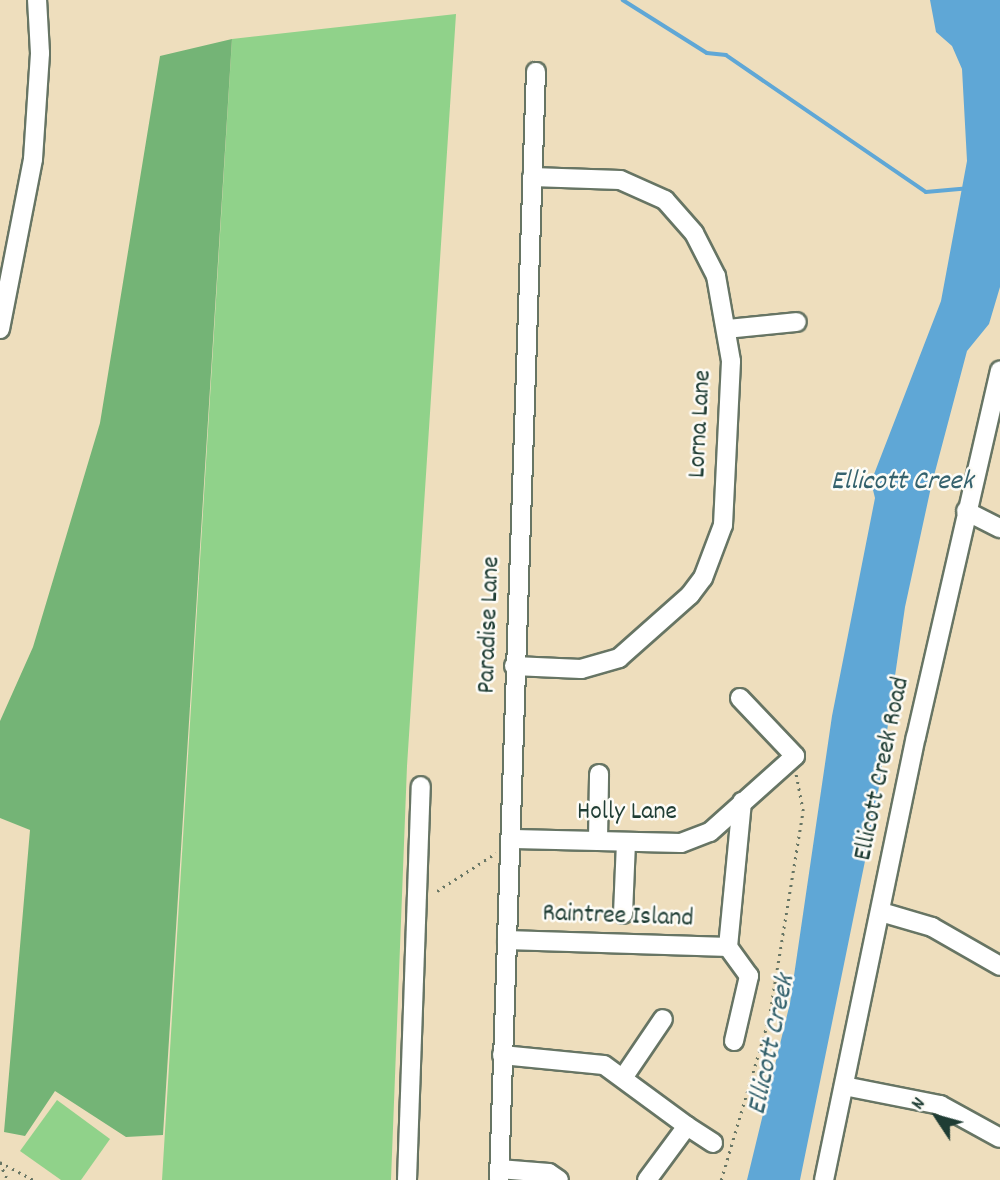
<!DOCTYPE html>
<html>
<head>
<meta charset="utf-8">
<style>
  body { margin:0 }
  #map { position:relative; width:1000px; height:1180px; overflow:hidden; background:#eedebd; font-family:Dekko,sans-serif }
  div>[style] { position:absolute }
  .green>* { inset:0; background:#90d28a }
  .forest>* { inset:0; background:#74b476 }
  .water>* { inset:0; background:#5fa7d6 }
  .stream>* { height:3.5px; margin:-1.75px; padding:0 1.75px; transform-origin:1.75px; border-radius:1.75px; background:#5fa7d6 }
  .path>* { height:2.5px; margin-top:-1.25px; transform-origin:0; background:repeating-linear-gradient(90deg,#677564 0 2px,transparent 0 7px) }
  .roads { filter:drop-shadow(2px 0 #677564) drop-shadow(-2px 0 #677564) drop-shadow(0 2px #677564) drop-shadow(0 -2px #677564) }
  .minor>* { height:18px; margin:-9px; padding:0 9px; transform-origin:9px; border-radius:9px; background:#fff }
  span { translate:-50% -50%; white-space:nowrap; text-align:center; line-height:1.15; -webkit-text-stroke:5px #fdfcf7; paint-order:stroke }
  .street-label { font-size:26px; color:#1f3d34 }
  .water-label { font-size:28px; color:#35626d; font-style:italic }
  .north { position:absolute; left:902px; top:1082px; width:70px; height:70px; -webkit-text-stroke:5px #fdfcf7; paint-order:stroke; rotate:306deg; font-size:19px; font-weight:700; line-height:28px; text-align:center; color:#1f3d34 }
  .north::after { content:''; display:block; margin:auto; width:24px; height:32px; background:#1f3d34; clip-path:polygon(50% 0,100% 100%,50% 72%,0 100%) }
</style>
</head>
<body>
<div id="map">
  <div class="green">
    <i style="clip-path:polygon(456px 14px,407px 766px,391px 1180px,162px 1180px,232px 39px)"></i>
    <i style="clip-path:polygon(57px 1100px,110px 1139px,81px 1180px,61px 1180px,20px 1151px)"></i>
  </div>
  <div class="forest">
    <i style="clip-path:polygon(232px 39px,163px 1135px,126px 1137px,55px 1091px,25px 1136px,4px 1132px,30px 830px,0 818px,0 721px,33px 647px,100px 423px,160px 56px)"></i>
  </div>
  <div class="water">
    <i style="clip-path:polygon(930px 0,1000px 0,1000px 287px,989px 324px,967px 351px,931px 487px,905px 607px,876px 807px,800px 1180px,747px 1180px,790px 1003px,832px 716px,875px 498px,871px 482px,941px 301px,967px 161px,962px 69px,952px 46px,936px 32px)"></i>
  </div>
  <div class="stream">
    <i style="left:623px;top:0;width:99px;rotate:32.2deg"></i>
    <i style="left:707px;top:53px;width:19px;rotate:6deg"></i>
    <i style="left:726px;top:55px;width:242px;rotate:34.4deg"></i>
    <i style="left:926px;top:192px;width:36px;rotate:-5deg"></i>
  </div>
  <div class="path">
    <i style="left:437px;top:891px;width:70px;rotate:-32.8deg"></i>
    <i style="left:0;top:1162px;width:38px;rotate:28deg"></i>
    <i style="left:0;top:1163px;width:19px;rotate:65deg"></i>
    <i style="left:721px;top:1180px;width:169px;rotate:-73.5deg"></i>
    <i style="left:769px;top:1018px;width:210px;rotate:-80.7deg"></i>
    <i style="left:803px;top:811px;width:38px;rotate:-101deg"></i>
  </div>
  <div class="roads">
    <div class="minor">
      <i style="left:0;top:329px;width:173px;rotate:-79deg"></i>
      <i style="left:33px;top:159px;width:106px;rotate:-86.2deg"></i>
      <i style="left:40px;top:53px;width:53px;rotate:-93.2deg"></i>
      <i style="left:727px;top:329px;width:70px;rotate:-5.7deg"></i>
      <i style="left:966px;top:511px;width:38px;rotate:27deg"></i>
      <i style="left:514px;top:666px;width:67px;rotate:2.6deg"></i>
      <i style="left:581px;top:669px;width:40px;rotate:-16deg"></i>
      <i style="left:619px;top:658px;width:95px;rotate:-41.6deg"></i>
      <i style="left:690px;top:595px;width:21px;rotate:-53deg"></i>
      <i style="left:703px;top:578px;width:57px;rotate:-69.3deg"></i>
      <i style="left:723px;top:525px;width:164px;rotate:-87.2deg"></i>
      <i style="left:731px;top:361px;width:86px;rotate:-100deg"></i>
      <i style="left:716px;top:276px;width:48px;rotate:-117.1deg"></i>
      <i style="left:694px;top:233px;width:44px;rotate:-131.3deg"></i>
      <i style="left:665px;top:200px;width:49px;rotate:-156deg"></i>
      <i style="left:620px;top:180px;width:88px;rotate:-178deg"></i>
      <i style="left:514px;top:839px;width:167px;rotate:1.4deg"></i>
      <i style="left:681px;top:843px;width:31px;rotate:-21deg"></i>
      <i style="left:710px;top:832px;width:114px;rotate:-41.8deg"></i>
      <i style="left:795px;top:756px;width:80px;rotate:-133.5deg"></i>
      <i style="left:598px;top:841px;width:67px;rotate:-89.1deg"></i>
      <i style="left:881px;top:912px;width:53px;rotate:16.4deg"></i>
      <i style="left:932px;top:927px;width:78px;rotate:29.8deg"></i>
      <i style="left:623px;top:914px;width:72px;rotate:-87.6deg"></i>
      <i style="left:507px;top:940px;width:221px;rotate:1.8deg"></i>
      <i style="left:734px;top:1041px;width:67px;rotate:-77deg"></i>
      <i style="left:749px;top:976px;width:36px;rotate:-126deg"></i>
      <i style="left:728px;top:947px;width:146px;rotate:-84.5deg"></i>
      <i style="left:502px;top:1055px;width:102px;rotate:5.6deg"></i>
      <i style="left:604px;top:1065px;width:103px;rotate:36.3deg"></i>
      <i style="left:687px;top:1126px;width:67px;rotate:126.5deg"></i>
      <i style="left:623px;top:1078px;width:71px;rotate:-55.9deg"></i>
      <i style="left:844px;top:1086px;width:98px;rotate:11.2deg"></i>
      <i style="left:940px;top:1105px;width:68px;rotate:28.8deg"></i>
      <i style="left:687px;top:1126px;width:31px;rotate:33deg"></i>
      <i style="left:499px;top:1169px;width:50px;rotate:4.6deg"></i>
      <i style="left:549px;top:1173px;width:12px;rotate:35deg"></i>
      <i style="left:407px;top:1180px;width:394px;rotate:-88deg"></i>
      <i style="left:499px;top:1180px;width:1109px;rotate:-88.09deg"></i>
      <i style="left:824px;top:1180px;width:452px;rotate:-78.3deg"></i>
      <i style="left:916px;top:737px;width:376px;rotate:-77.1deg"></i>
    </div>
  </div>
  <div class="street-label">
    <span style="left:701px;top:424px;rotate:-87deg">Lorna Lane</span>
    <span style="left:490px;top:625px;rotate:-88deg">Paradise Lane</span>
    <span style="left:883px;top:769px;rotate:-78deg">Ellicott Creek Road</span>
    <span style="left:627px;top:813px">Holly Lane</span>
    <span style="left:618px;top:917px;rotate:2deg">Raintree Island</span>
  </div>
  <div class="water-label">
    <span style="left:902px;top:483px">Ellicott Creek</span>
    <span style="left:773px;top:1045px;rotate:-78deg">Ellicott Creek</span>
  </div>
  <div class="north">N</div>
</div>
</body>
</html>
